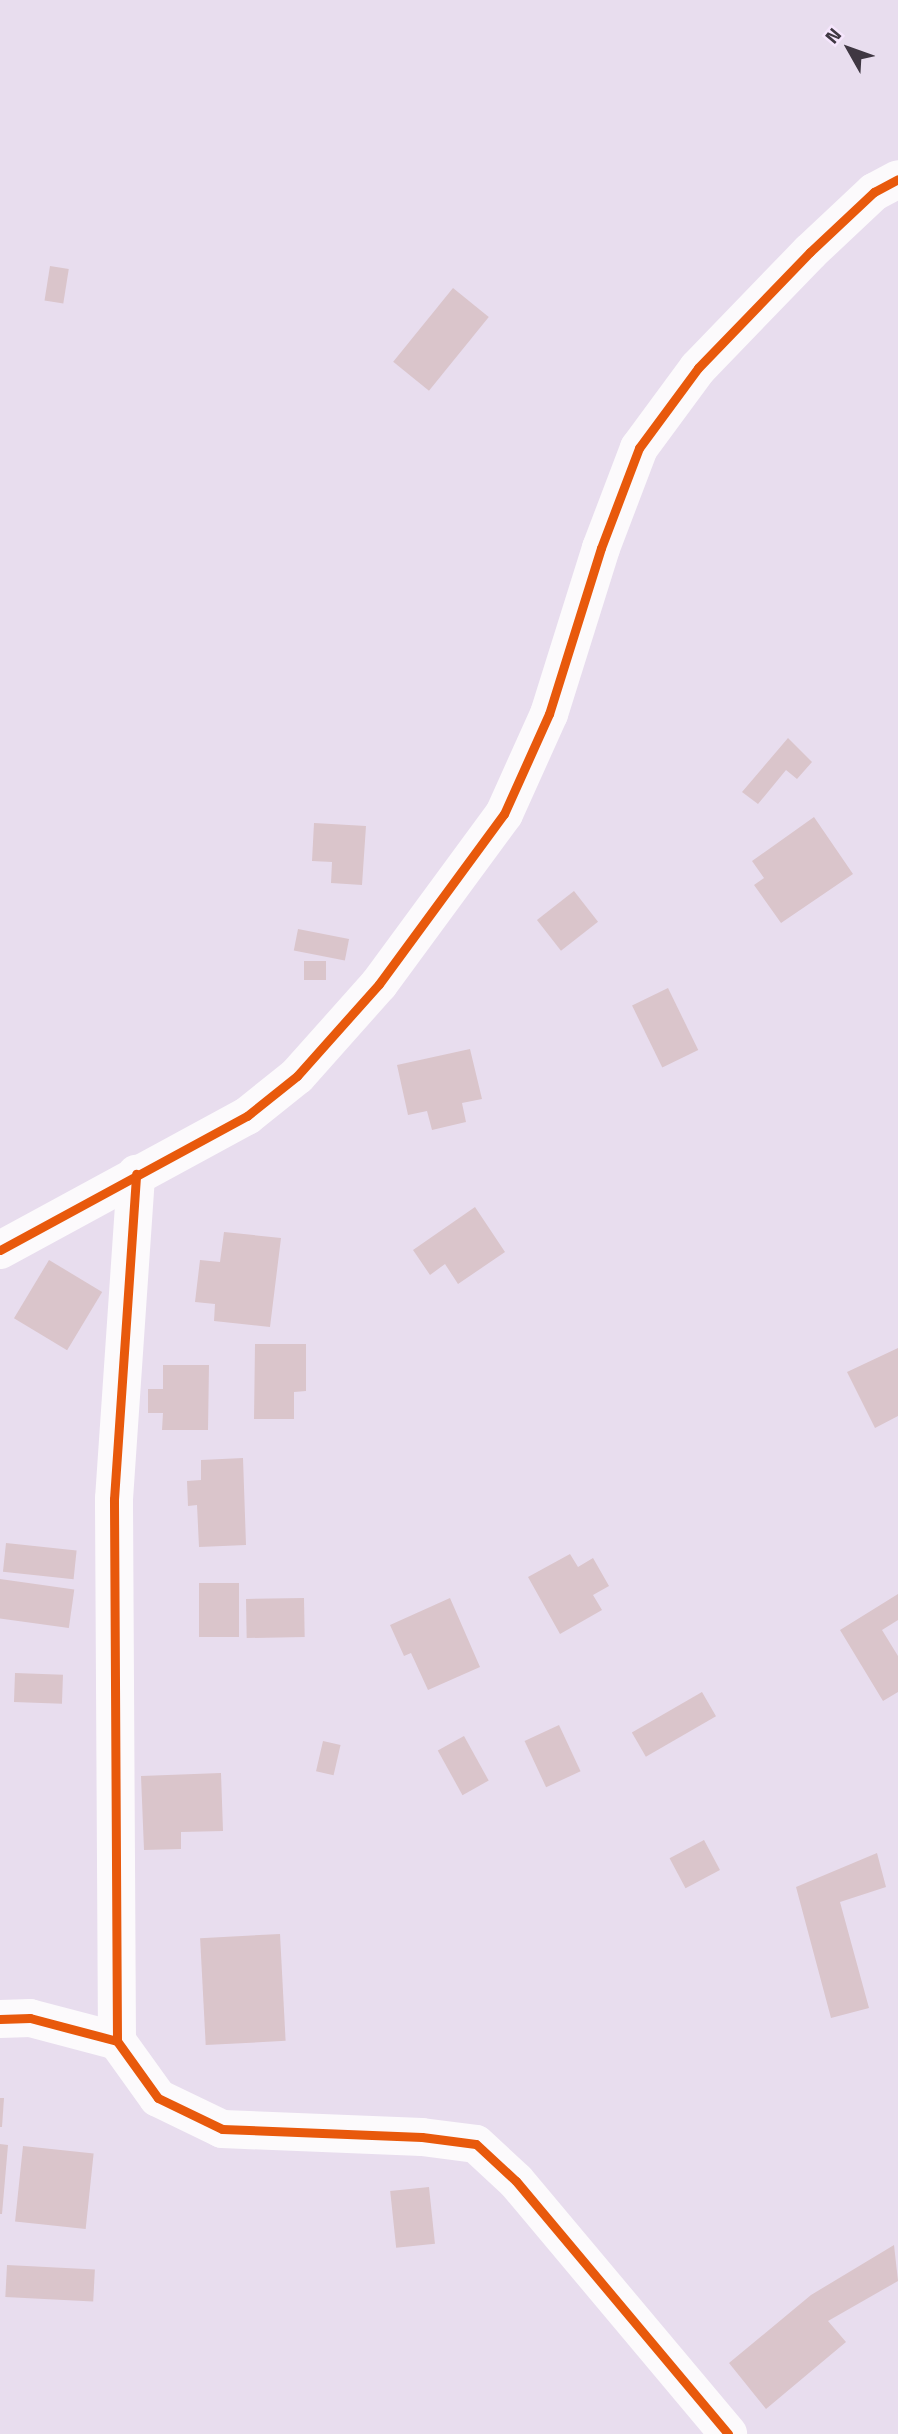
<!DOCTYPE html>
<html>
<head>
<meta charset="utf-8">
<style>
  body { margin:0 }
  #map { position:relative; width:898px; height:2434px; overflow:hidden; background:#e8ddee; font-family:"Titillium Web",sans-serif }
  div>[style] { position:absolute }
  .building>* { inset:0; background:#dac5cb; transform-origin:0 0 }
  .minor>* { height:38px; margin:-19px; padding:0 19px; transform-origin:19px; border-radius:19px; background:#fcfafc }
  .cycleway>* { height:9px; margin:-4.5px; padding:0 4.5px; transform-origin:4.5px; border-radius:4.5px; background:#e8590c }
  span { translate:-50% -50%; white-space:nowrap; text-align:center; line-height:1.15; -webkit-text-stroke:6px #f6e6fd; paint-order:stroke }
  .north { position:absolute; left:814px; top:14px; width:70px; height:70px; -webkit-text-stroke:5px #f6e6fd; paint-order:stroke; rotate:310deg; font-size:19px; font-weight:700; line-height:28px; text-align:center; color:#3f3742 }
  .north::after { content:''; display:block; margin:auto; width:24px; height:32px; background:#3f3742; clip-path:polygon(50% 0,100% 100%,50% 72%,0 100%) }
</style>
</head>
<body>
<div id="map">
  <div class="building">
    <i style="left:50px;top:266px;width:19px;height:35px;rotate:9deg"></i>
    <i style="left:453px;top:288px;width:46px;height:95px;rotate:39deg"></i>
    <i style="clip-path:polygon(788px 738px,812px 762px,797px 779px,786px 770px,758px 804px,742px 792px)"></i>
    <i style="clip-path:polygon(814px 817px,853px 874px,781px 923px,754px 885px,764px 878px,752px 861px)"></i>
    <i style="clip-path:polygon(314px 823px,366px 826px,362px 885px,331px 883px,332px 862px,312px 861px)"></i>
    <i style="left:574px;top:891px;width:39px;height:47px;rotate:52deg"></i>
    <i style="left:298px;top:929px;width:52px;height:22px;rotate:11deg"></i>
    <i style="left:304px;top:961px;width:22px;height:19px"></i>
    <i style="left:668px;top:988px;width:69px;height:40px;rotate:64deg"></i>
    <i style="clip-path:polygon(470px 1049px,482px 1099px,462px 1103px,466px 1122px,432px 1130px,427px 1111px,408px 1115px,397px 1065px)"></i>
    <i style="clip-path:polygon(475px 1207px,505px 1252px,458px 1284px,445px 1264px,430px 1275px,413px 1250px)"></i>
    <i style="clip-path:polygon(224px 1232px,281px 1238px,270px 1327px,214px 1321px,215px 1304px,195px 1302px,200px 1260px,220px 1262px)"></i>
    <i style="left:49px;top:1260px;width:62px;height:68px;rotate:31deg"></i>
    <i style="clip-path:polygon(255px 1344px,306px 1344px,306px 1391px,294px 1392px,294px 1419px,254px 1419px)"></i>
    <i style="clip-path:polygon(898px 1348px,898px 1416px,875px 1428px,847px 1372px)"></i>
    <i style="clip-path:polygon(163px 1365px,209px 1365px,208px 1430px,162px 1430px,163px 1413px,148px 1413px,148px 1389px,163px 1389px)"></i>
    <i style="clip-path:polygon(243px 1458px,246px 1545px,199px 1547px,197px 1505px,188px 1506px,187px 1481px,201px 1480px,201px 1460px)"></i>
    <i style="left:6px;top:1543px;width:71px;height:29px;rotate:6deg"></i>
    <i style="clip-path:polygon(570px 1554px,578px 1567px,593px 1558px,609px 1586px,593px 1595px,602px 1610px,560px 1634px,528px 1577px)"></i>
    <i style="left:0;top:1579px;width:75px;height:39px;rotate:8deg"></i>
    <i style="left:199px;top:1583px;width:40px;height:54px"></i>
    <i style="clip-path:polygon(898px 1594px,898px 1620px,882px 1630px,898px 1656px,898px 1692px,883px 1701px,840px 1630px)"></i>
    <i style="left:304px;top:1598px;width:39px;height:58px;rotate:89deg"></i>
    <i style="clip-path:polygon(450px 1598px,480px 1667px,428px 1690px,411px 1653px,404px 1656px,390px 1625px)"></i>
    <i style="left:15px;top:1673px;width:48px;height:29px;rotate:2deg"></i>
    <i style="left:702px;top:1692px;width:28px;height:81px;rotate:60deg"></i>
    <i style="left:559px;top:1725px;width:51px;height:38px;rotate:65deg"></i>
    <i style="left:464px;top:1736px;width:51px;height:30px;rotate:61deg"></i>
    <i style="left:323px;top:1741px;width:18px;height:31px;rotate:13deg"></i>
    <i style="clip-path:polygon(221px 1773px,223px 1831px,181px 1832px,181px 1849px,144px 1850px,141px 1776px)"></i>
    <i style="left:704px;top:1840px;width:34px;height:39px;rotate:62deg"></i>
    <i style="clip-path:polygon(877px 1853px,886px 1887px,840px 1902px,869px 2008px,831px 2018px,796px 1887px)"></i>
    <i style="left:280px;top:1934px;width:107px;height:80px;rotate:87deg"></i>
    <i style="clip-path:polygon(0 2098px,4px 2098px,2px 2127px,0 2127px)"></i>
    <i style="clip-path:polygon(0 2144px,8px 2145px,2px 2214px,0 2214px)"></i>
    <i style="left:23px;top:2146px;width:71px;height:76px;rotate:6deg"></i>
    <i style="left:429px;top:2187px;width:57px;height:39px;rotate:84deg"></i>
    <i style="clip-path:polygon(894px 2245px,898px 2281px,828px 2321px,846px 2342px,766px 2409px,729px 2363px,811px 2295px)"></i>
    <i style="left:7px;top:2265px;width:88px;height:32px;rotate:3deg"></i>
  </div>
  <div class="minor">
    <i style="left:0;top:1250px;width:281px;rotate:-28.5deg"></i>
    <i style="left:247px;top:1116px;width:64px;rotate:-38.7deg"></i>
    <i style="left:297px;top:1076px;width:123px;rotate:-48.3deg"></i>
    <i style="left:379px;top:984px;width:211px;rotate:-53.7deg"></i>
    <i style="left:504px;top:814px;width:110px;rotate:-65.8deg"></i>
    <i style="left:549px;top:714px;width:174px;rotate:-72.6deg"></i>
    <i style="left:601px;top:548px;width:107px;rotate:-69.2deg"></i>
    <i style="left:639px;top:448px;width:99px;rotate:-53.6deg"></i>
    <i style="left:698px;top:368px;width:161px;rotate:-46deg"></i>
    <i style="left:810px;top:252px;width:88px;rotate:-43.2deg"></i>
    <i style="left:874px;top:192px;width:27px;rotate:-28deg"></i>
    <i style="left:0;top:2019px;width:30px;rotate:-2deg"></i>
    <i style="left:30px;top:2018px;width:90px;rotate:14.8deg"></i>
    <i style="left:117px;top:2041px;width:70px;rotate:54.3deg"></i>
    <i style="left:158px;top:2098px;width:71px;rotate:25.8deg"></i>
    <i style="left:222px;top:2129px;width:200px;rotate:2.3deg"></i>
    <i style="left:422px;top:2137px;width:54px;rotate:7.4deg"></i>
    <i style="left:476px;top:2144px;width:54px;rotate:42.8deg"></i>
    <i style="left:516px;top:2181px;width:330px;rotate:50deg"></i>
    <i style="left:117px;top:2041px;width:542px;rotate:-90.32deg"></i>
    <i style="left:114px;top:1499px;width:326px;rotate:-86.1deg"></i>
  </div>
  <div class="cycleway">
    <i style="left:0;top:1250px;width:281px;rotate:-28.5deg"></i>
    <i style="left:247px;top:1116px;width:64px;rotate:-38.7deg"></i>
    <i style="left:297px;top:1076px;width:123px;rotate:-48.3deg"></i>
    <i style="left:379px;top:984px;width:211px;rotate:-53.7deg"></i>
    <i style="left:504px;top:814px;width:110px;rotate:-65.8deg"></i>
    <i style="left:549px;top:714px;width:174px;rotate:-72.6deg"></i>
    <i style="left:601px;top:548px;width:107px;rotate:-69.2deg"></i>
    <i style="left:639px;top:448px;width:99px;rotate:-53.6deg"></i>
    <i style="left:698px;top:368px;width:161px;rotate:-46deg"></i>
    <i style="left:810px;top:252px;width:88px;rotate:-43.2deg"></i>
    <i style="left:874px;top:192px;width:27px;rotate:-28deg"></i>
    <i style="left:0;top:2019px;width:30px;rotate:-2deg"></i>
    <i style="left:30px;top:2018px;width:90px;rotate:14.8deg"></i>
    <i style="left:117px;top:2041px;width:70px;rotate:54.3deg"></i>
    <i style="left:158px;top:2098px;width:71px;rotate:25.8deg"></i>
    <i style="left:222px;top:2129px;width:200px;rotate:2.3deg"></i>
    <i style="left:422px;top:2137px;width:54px;rotate:7.4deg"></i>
    <i style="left:476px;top:2144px;width:54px;rotate:42.8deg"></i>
    <i style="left:516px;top:2181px;width:330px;rotate:50deg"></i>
    <i style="left:117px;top:2041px;width:542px;rotate:-90.32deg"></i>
    <i style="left:114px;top:1499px;width:326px;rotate:-86.1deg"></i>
  </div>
  <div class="north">N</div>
</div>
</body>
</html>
